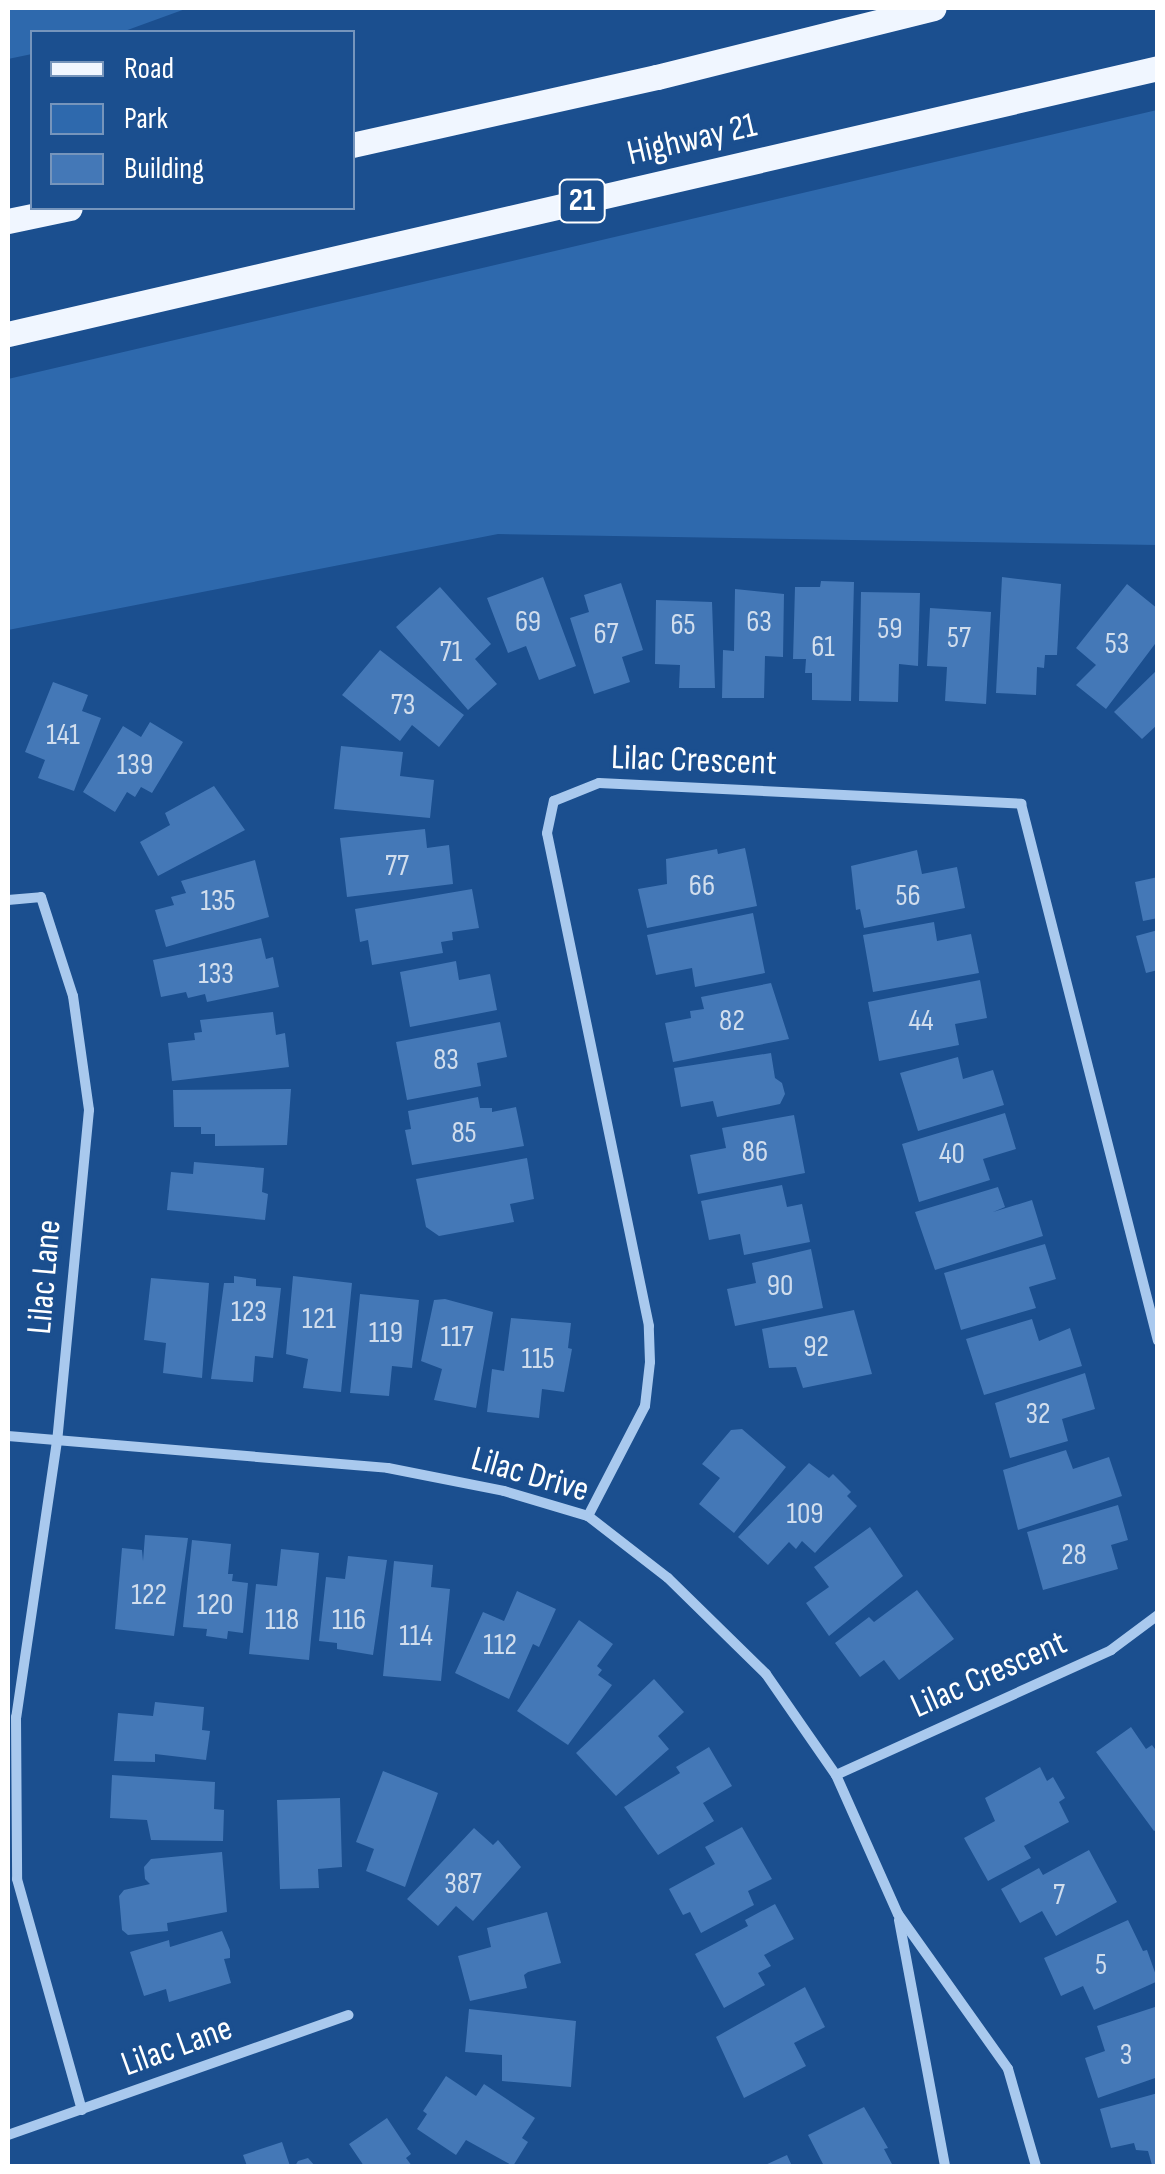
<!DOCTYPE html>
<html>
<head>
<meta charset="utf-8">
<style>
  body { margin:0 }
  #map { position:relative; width:1165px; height:2174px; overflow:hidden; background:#1b4f8f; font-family:"Sofia Sans Condensed",sans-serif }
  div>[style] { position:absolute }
  .green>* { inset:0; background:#2e69ad }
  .building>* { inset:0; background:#4478b7 }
  .street>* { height:10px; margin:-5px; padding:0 5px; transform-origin:5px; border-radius:5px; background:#a9c9ee }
  .primary>* { height:25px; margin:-12.5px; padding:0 12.5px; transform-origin:12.5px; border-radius:12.5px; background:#f0f6ff }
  span { translate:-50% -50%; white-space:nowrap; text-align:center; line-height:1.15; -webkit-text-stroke:8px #1b4f8f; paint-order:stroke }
  .number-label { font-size:30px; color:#d0dded }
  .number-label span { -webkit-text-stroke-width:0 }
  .shield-label span { padding:2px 8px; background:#1b4f8f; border:2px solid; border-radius:8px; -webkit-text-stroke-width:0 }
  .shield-label { font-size:32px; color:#fff; font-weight:700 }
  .street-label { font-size:35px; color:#fff }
  .frame { position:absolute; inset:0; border:10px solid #fff; pointer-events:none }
  .legend { position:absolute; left:30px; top:30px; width:325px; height:180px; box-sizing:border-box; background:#1b4f8f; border:2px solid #7695bc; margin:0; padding:12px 18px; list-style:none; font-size:30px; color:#fff }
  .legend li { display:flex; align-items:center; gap:20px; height:50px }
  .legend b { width:50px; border:2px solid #7695bc }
</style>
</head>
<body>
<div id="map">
  <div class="green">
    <i style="clip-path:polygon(8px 8px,188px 8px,122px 32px,32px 32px,32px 54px,8px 59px)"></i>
    <i style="clip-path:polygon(1157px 110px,1157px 545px,498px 534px,8px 630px,8px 379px)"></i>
  </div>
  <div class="building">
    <i style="clip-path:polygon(543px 577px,576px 666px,539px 680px,526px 646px,508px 653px,487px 598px)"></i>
    <i style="clip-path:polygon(1002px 577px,1061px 584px,1057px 655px,1045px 655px,1044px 668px,1037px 667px,1036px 695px,996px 693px)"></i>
    <i style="clip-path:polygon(821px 581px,854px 582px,851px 701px,812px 700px,812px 673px,805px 673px,806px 659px,793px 659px,795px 587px,820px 587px)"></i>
    <i style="clip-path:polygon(621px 583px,643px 650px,622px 657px,630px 682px,594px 694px,570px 618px,589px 612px,584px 595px)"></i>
    <i style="clip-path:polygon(1127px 584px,1158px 609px,1158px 640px,1106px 709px,1076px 685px,1096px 665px,1076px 648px)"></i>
    <i style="clip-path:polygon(440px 587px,491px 644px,475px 659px,497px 684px,468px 710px,396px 627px)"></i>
    <i style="clip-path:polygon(735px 589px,784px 594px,783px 657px,765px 656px,764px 698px,722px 698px,723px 650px,734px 651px)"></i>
    <i style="clip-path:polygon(861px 592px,920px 593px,918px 666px,899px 664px,898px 702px,859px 701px)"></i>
    <i style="clip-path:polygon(656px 600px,712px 602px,715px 688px,679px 688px,680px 665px,655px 664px)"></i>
    <i style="clip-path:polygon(930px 608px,991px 612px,986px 704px,945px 701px,947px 667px,927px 666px)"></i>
    <i style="clip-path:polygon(380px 650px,464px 715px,439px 747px,412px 725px,400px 741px,342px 695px)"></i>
    <i style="clip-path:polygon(1158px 669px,1158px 724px,1142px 739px,1114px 712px)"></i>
    <i style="clip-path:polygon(53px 682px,88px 695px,82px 711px,101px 718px,74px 791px,38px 778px,45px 760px,25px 752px)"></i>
    <i style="clip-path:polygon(150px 722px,183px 742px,152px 793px,141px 787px,135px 797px,127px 792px,115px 812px,83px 792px,123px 726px,141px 737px)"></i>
    <i style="clip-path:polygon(341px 746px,403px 752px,400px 776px,434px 780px,430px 818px,334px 809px)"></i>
    <i style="clip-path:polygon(214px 786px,245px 830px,158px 876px,140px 842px,170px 825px,165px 813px)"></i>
    <i style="clip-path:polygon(425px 829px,427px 848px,449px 845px,453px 884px,347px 897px,340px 838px)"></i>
    <i style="clip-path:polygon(745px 848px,757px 906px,647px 928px,638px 889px,667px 884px,666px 859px,717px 849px,718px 854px)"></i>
    <i style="clip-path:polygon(917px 850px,922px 874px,957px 867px,965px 908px,864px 928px,860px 909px,856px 910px,851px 866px)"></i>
    <i style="clip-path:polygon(255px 860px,269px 917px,166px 947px,155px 910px,174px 905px,171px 897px,186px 893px,181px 881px)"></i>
    <i style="clip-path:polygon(1158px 877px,1158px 918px,1143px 921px,1135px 882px)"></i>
    <i style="clip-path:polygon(472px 889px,479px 928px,452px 932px,453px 940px,441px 942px,443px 953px,372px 965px,368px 940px,360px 942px,355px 909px)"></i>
    <i style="clip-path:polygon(753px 913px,765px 973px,695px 987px,692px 968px,656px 975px,647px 935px)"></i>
    <i style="clip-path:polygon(934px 922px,937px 941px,971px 934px,979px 973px,873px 992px,863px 935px)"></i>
    <i style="clip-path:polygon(1158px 930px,1158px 970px,1146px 973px,1136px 936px)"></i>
    <i style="clip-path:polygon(261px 938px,266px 959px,273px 957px,279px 987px,207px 1002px,205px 994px,188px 998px,186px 992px,161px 997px,153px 960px)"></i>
    <i style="clip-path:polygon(456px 961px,459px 980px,490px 974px,497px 1010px,410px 1027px,400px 972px)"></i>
    <i style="clip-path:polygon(980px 980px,987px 1018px,955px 1024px,959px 1045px,879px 1061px,868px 1002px)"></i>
    <i style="clip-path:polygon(771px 983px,789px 1039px,673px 1062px,665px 1023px,691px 1018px,690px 1011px,704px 1009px,701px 997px)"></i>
    <i style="clip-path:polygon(273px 1012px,276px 1035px,285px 1033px,289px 1067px,172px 1081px,168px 1043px,195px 1040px,194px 1033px,202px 1032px,200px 1020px)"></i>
    <i style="clip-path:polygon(500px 1022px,507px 1057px,477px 1063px,481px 1086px,407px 1100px,396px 1042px)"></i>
    <i style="clip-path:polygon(771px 1053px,775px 1078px,782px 1083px,785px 1094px,780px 1104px,717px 1117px,713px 1101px,681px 1107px,674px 1068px)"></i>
    <i style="clip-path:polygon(958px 1057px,963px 1079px,993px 1070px,1004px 1105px,918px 1131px,900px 1073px)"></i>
    <i style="clip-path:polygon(291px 1089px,287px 1145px,215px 1146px,215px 1134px,201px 1134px,201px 1127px,174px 1127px,173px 1090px)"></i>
    <i style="clip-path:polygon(478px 1097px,480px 1108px,492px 1108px,492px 1112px,516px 1107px,524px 1146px,412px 1165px,405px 1130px,411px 1129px,408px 1111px)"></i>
    <i style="clip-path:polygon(1005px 1113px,1016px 1149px,983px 1159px,990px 1180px,919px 1202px,902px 1144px)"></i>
    <i style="clip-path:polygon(794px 1115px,805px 1173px,698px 1194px,690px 1155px,726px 1148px,722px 1128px)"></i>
    <i style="clip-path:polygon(527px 1158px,534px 1199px,510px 1204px,514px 1222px,439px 1236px,426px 1227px,416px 1179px)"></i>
    <i style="clip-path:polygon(194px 1162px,264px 1168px,262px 1192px,268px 1194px,265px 1220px,167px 1210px,171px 1172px,193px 1174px)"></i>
    <i style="clip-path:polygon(782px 1185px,787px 1207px,802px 1204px,810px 1242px,744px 1255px,740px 1234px,709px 1240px,701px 1201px)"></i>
    <i style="clip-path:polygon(998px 1187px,1005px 1207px,993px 1212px,1032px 1200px,1043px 1236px,935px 1270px,915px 1212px)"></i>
    <i style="clip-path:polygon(1045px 1244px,1056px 1279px,1029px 1287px,1036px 1308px,961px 1330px,944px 1273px)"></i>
    <i style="clip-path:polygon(811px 1249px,823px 1308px,735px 1326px,727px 1289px,756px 1283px,752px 1263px)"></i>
    <i style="clip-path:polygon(234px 1276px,256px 1279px,256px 1286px,281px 1288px,273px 1358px,255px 1356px,253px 1382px,211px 1379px,224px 1283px,234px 1283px)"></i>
    <i style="clip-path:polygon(293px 1276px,352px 1283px,341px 1392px,303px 1388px,308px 1359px,286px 1354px)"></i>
    <i style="clip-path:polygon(151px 1278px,209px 1283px,202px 1378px,163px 1373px,166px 1343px,144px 1340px)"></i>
    <i style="clip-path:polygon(360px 1294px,419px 1300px,412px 1368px,392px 1366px,389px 1396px,350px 1393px)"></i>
    <i style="clip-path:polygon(445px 1299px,493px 1312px,476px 1408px,434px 1400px,442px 1369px,421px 1361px,434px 1300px)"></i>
    <i style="clip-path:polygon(854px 1310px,872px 1374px,803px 1388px,796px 1367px,769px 1368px,762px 1329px)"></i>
    <i style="clip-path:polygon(511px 1318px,571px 1323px,568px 1348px,572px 1349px,564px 1392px,542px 1389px,539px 1418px,487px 1412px,492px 1369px,504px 1371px)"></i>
    <i style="clip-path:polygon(1032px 1319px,1039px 1341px,1070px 1328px,1082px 1366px,984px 1395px,966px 1339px)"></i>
    <i style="clip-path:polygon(1085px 1373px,1095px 1409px,1062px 1419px,1068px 1441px,1010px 1458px,995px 1403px)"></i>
    <i style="clip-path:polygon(742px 1429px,786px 1467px,734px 1533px,699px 1504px,720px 1478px,702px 1464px,731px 1430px)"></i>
    <i style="clip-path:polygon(1066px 1450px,1073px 1469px,1109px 1457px,1122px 1496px,1018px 1530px,1003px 1470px)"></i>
    <i style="clip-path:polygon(809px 1463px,829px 1478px,833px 1474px,851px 1492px,847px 1496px,857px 1506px,815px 1553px,802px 1541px,796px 1549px,789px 1542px,768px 1565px,738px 1537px)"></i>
    <i style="clip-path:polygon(1118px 1505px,1128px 1540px,1111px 1545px,1118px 1569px,1043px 1590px,1027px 1532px)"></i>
    <i style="clip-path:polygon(870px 1527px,903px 1576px,829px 1636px,806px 1603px,829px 1587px,814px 1567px)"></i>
    <i style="clip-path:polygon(145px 1535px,188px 1538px,174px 1636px,115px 1629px,122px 1548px,142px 1550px,143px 1561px)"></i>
    <i style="clip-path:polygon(192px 1540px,231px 1544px,228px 1574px,233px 1574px,232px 1581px,248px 1583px,243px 1633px,228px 1631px,227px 1639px,206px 1636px,207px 1629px,183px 1627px)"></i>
    <i style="clip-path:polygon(281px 1549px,319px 1553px,309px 1660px,249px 1654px,256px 1584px,277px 1586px)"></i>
    <i style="clip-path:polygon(348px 1556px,387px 1560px,373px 1655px,337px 1649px,337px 1643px,319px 1641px,326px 1577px,345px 1579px)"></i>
    <i style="clip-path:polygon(394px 1561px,433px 1565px,431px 1587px,450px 1589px,441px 1681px,383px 1676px)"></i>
    <i style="clip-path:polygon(917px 1590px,954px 1639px,899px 1680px,884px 1660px,860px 1677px,835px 1643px,869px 1617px,874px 1622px)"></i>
    <i style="clip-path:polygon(517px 1591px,556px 1609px,539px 1647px,533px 1644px,509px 1699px,455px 1673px,483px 1612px,504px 1621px)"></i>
    <i style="clip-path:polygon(579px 1620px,613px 1644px,597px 1666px,602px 1670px,598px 1675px,612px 1685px,568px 1745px,517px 1711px)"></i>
    <i style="clip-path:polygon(654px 1679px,684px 1712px,658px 1736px,669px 1749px,616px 1796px,576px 1753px)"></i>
    <i style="clip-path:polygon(155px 1702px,204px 1707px,202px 1730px,210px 1731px,206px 1760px,155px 1754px,155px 1762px,114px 1761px,118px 1713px,153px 1716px)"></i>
    <i style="clip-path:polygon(1131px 1727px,1146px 1749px,1152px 1745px,1158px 1753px,1158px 1829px,1154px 1831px,1096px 1752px)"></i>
    <i style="clip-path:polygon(709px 1747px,732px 1786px,703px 1803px,714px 1821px,658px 1855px,624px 1807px,680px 1773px,676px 1767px)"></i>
    <i style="clip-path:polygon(1040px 1767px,1047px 1781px,1053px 1777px,1065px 1798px,1059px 1802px,1069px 1822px,1024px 1846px,1031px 1858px,988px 1881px,964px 1838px,995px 1821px,985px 1798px)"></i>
    <i style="clip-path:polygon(383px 1771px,438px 1793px,405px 1887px,366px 1871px,374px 1849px,356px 1842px)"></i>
    <i style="clip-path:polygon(112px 1775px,215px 1782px,214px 1809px,224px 1810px,223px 1841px,151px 1840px,147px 1820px,110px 1818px)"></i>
    <i style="clip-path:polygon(340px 1798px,342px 1867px,318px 1869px,319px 1888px,280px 1889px,277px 1800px)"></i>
    <i style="clip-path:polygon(742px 1827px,772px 1879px,748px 1891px,754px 1905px,701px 1933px,690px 1912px,683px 1915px,669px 1889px,715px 1864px,705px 1847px)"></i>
    <i style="clip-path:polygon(474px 1828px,493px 1845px,498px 1840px,521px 1867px,473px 1921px,456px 1906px,438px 1926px,407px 1899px)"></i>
    <i style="clip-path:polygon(1089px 1850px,1117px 1902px,1056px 1936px,1042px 1911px,1020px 1923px,1001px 1889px,1039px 1868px,1043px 1875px)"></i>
    <i style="clip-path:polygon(222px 1852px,227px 1912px,167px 1923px,168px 1931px,128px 1935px,122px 1930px,119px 1896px,124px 1890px,150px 1884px,145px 1879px,144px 1867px,151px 1859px)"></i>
    <i style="clip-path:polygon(775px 1904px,794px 1939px,764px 1955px,771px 1966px,758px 1973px,765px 1985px,724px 2008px,695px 1954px,748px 1926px,745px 1920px)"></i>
    <i style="clip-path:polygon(547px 1912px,561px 1963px,528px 1972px,524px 1975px,527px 1988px,470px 2001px,458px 1956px,491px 1947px,487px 1928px)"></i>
    <i style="clip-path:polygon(1128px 1920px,1143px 1951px,1147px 1950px,1158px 1981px,1094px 2010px,1083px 1986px,1061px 1996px,1044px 1958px)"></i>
    <i style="clip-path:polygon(222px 1931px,230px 1950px,230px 1958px,224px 1959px,231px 1983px,169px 2002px,166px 1989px,144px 1996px,130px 1952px,169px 1940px,170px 1947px)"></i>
    <i style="clip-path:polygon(805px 1987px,825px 2027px,794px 2043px,806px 2066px,744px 2098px,716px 2037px)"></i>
    <i style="clip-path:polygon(1158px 2006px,1158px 2077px,1098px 2098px,1085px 2058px,1105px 2051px,1097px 2026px)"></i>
    <i style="clip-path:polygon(469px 2009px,576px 2021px,571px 2087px,502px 2081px,502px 2055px,465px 2052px)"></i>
    <i style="clip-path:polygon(446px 2076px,476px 2096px,484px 2084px,535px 2118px,522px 2138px,528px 2142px,513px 2166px,466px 2140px,456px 2155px,417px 2129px,427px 2114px,423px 2111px)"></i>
    <i style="clip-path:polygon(1158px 2093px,1158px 2163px,1152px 2165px,1148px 2151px,1136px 2150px,1134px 2143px,1111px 2148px,1100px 2109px)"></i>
    <i style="clip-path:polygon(864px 2107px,888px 2148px,884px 2149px,893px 2166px,824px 2166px,808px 2135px)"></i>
    <i style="clip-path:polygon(387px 2118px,411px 2154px,406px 2158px,412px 2166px,364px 2166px,349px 2144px)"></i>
    <i style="clip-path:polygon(282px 2142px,290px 2166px,247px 2166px,243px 2155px)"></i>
    <i style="clip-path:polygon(787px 2155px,792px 2166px,763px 2166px)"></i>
    <i style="clip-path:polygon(308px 2158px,315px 2166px,295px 2166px,298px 2161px)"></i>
  </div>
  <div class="street">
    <i style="left:8px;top:900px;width:33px;rotate:-5deg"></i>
    <i style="left:41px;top:897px;width:104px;rotate:72.1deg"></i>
    <i style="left:73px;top:996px;width:115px;rotate:82deg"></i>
    <i style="left:89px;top:1110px;width:333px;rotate:95.5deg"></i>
    <i style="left:57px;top:1441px;width:279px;rotate:98.4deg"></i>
    <i style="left:16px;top:1717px;width:162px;rotate:89.6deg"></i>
    <i style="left:17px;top:1879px;width:240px;rotate:74.3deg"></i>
    <i style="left:8px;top:1436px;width:381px;rotate:4.8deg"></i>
    <i style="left:388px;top:1468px;width:118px;rotate:11.2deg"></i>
    <i style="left:504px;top:1491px;width:88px;rotate:16.6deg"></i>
    <i style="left:588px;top:1516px;width:101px;rotate:37.8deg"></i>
    <i style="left:668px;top:1578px;width:137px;rotate:44.4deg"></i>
    <i style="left:766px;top:1674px;width:123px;rotate:55.3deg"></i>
    <i style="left:836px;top:1775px;width:152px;rotate:66deg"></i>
    <i style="left:898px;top:1914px;width:190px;rotate:54.6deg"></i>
    <i style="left:1008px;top:2069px;width:101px;rotate:73.9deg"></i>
    <i style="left:588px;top:1516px;width:124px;rotate:-62.6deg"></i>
    <i style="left:645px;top:1406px;width:44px;rotate:-83.5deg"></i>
    <i style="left:650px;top:1362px;width:36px;rotate:-92deg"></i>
    <i style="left:649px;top:1326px;width:503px;rotate:-101.69deg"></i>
    <i style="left:547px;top:833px;width:33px;rotate:-78deg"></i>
    <i style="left:554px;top:801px;width:48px;rotate:-21.8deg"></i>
    <i style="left:599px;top:783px;width:423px;rotate:2.8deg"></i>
    <i style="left:1021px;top:804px;width:554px;rotate:75.69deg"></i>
    <i style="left:836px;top:1775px;width:302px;rotate:-24.4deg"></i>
    <i style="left:1111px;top:1650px;width:59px;rotate:-36.7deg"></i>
    <i style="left:899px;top:1920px;width:250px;rotate:79.4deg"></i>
    <i style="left:8px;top:2135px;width:361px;rotate:-19.4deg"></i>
  </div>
  <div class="primary">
    <i style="left:352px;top:145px;width:312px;rotate:-12.6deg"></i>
    <i style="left:657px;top:77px;width:285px;rotate:-14deg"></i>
    <i style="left:8px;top:221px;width:63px;rotate:-11.8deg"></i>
    <i style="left:8px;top:334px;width:1180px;rotate:-13.02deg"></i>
  </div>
  <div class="number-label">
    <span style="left:528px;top:622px">69</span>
    <span style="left:759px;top:622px">63</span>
    <span style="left:683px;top:625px">65</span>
    <span style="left:890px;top:629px">59</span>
    <span style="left:606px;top:634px">67</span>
    <span style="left:959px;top:638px">57</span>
    <span style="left:1117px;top:644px">53</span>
    <span style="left:823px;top:647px">61</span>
    <span style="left:451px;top:652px">71</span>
    <span style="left:403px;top:705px">73</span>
    <span style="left:63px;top:735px">141</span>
    <span style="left:135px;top:765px">139</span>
    <span style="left:397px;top:866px">77</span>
    <span style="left:702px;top:886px">66</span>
    <span style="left:908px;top:896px">56</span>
    <span style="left:218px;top:901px">135</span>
    <span style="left:216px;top:974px">133</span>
    <span style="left:732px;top:1021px">82</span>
    <span style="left:921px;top:1021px">44</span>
    <span style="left:446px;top:1060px">83</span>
    <span style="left:464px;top:1133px">85</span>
    <span style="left:755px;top:1152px">86</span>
    <span style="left:952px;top:1154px">40</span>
    <span style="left:780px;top:1286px">90</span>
    <span style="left:249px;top:1312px">123</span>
    <span style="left:319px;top:1319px">121</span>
    <span style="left:386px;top:1333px">119</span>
    <span style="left:457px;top:1337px">117</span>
    <span style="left:816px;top:1347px">92</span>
    <span style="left:538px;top:1359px">115</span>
    <span style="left:1038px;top:1414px">32</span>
    <span style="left:805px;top:1514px">109</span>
    <span style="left:1074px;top:1555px">28</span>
    <span style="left:149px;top:1595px">122</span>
    <span style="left:215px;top:1605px">120</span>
    <span style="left:282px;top:1620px">118</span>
    <span style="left:349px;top:1620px">116</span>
    <span style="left:416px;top:1636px">114</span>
    <span style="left:500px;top:1645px">112</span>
    <span style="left:463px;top:1884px">387</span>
    <span style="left:1059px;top:1895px">7</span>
    <span style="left:1101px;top:1965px">5</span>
    <span style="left:1126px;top:2055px">3</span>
  </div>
  <div class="shield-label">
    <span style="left:582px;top:201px">21</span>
  </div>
  <div class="street-label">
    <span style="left:692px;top:140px;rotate:-13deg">Highway 21</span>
    <span style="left:694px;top:761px;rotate:2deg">Lilac Crescent</span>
    <span style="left:45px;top:1277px;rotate:-85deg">Lilac Lane</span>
    <span style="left:530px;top:1475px;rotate:16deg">Lilac Drive</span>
    <span style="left:989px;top:1675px;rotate:-24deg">Lilac Crescent</span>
    <span style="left:177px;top:2047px;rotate:-20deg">Lilac Lane</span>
  </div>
  <div class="frame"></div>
  <ul class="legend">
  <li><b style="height:12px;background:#f0f6ff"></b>Road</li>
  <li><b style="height:28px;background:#2e69ad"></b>Park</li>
  <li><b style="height:28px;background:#4478b7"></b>Building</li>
  </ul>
</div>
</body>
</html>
